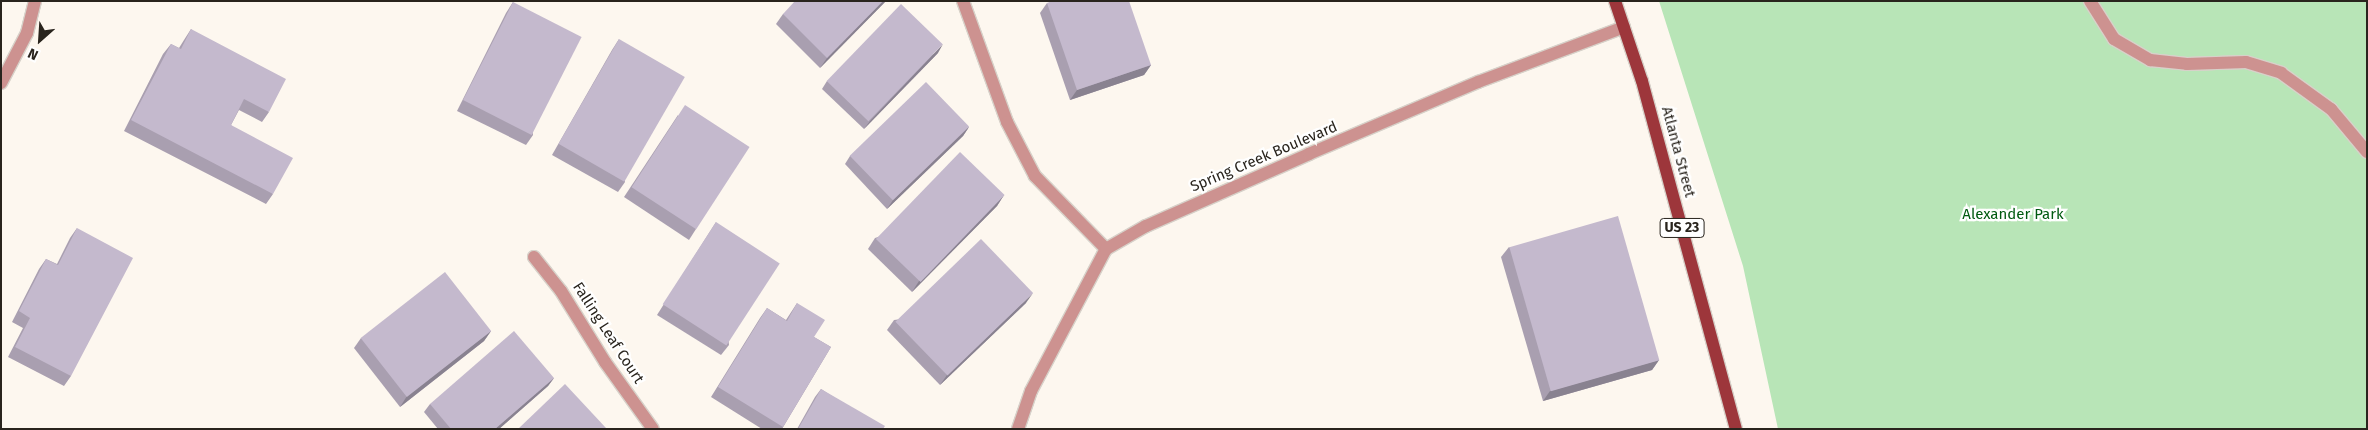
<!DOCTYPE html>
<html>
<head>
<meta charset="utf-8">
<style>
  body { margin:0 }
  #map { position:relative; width:2368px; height:430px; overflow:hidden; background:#fdf7ef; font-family:"Fira Sans",sans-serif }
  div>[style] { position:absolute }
  .green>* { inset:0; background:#b8e5b7 }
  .roads { filter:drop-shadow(1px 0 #d7d1c9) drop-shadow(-1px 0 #d7d1c9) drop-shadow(0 1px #d7d1c9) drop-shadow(0 -1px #d7d1c9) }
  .minor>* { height:12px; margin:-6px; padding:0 6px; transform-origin:6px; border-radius:6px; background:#cd9290 }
  .major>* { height:12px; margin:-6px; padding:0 6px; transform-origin:6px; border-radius:6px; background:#9d363b }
  .wall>* { inset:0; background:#a99fb0 }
  .shaded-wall>* { inset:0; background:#898290 }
  .building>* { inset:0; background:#c4b9cd; transform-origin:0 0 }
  span { translate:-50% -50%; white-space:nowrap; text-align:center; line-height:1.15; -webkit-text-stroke:4.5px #fff; paint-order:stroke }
  .shield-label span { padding:1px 4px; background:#fff; border:1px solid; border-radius:4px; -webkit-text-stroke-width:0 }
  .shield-label { font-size:14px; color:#29241d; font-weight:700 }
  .street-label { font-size:15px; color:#29241d }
  .park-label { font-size:15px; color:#005a10 }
  .frame { position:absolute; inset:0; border:2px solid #29241d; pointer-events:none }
  .north { position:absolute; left:15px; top:15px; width:50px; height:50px; -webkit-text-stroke:4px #fff; paint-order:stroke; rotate:206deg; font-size:14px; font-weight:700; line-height:20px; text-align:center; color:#29241d }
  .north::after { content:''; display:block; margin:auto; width:18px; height:22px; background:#29241d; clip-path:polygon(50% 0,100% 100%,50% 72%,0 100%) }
</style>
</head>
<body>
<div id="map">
  <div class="green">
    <i style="clip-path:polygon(1659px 1px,2367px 1px,2367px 429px,1778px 429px,1743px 266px)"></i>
  </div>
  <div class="roads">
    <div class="minor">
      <i style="left:963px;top:1px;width:129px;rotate:70deg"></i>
      <i style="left:1007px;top:122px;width:61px;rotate:62.6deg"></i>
      <i style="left:1035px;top:176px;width:102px;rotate:45.8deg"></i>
      <i style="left:2090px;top:1px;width:45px;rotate:57.7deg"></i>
      <i style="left:2114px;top:39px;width:42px;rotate:30.3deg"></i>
      <i style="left:2150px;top:60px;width:37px;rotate:6deg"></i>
      <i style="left:2187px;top:64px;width:59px;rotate:-1.9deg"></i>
      <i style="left:2246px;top:62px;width:37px;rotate:17deg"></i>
      <i style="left:2281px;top:73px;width:62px;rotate:35.8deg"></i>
      <i style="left:2331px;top:109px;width:56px;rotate:50.1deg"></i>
      <i style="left:1px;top:83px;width:56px;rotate:-62.5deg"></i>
      <i style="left:27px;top:33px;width:33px;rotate:-76deg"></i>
      <i style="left:534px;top:257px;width:43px;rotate:51.5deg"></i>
      <i style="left:561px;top:291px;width:84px;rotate:58.2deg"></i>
      <i style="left:605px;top:362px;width:82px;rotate:54.4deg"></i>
      <i style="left:1018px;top:429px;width:40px;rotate:-71.1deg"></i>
      <i style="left:1031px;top:391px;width:161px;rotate:-62.2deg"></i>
      <i style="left:1106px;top:249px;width:46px;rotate:-29.9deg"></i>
      <i style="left:1146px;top:226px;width:178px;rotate:-23.8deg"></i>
      <i style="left:1309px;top:154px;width:184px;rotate:-23.1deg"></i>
      <i style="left:1478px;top:82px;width:156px;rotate:-20.6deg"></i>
    </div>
    <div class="major">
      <i style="left:1615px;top:1px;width:84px;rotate:71.4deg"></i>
      <i style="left:1642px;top:81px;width:360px;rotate:74.9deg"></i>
    </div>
  </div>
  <div class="wall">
    <i style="clip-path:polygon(886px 1px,820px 68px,776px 24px,783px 14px)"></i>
    <i style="clip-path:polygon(513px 2px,533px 135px,526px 145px,457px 111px,506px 13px)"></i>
    <i style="clip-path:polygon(1047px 3px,1151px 65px,1144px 75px,1070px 100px,1040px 13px)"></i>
    <i style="clip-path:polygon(191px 29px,269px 112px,262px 122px,239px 110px,231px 125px,273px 194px,266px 204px,124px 131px,163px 54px,171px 44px,179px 48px,184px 40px)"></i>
    <i style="clip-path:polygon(619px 39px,625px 182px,618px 192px,552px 155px,612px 50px)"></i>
    <i style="clip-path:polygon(938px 53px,864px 129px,822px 89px,827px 81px)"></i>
    <i style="clip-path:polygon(678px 115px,696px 229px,689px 240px,624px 197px)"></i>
    <i style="clip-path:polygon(969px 127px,963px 136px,887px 209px,845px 164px,850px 156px)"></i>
    <i style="clip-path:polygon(1004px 195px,997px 206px,912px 292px,868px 249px,875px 238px)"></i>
    <i style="clip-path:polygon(716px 222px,729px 345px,721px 355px,657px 315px)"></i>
    <i style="clip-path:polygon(77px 228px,71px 376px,64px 386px,8px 357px,23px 328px,12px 322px,39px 269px,46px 259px,57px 264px,70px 238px)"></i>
    <i style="clip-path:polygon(1509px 247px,1659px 360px,1652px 370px,1543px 401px,1501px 257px)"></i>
    <i style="clip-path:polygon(797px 303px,814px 337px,831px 347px,782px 429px,762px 429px,711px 397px,760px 318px,767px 308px,786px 320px)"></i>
    <i style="clip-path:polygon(1026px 303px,940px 385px,887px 330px,894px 320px)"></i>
    <i style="clip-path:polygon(491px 331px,484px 341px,400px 407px,354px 348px,361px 338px)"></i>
    <i style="clip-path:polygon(554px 378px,548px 386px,499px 429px,438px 429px,424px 412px,430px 404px)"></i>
    <i style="clip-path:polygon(821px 389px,883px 429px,797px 429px,815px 397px)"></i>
  </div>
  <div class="shaded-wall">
    <i style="clip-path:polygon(883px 1px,886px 1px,820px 68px,827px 58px)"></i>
    <i style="clip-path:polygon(943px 44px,938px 53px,864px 129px,870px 121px)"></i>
    <i style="clip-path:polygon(1151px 65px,1144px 75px,1070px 100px,1077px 90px)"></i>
    <i style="clip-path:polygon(969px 127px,963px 136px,887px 209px,893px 200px)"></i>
    <i style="clip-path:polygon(1004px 195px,997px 206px,912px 292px,919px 281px)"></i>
    <i style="clip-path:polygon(1033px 293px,1026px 303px,940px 385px,947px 375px)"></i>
    <i style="clip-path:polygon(491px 331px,484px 341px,400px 407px,407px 396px)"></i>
    <i style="clip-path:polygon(1659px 360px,1652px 370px,1543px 401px,1550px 391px)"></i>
    <i style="clip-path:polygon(554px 378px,548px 386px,499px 429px,495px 429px)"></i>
  </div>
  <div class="building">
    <i style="clip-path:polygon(795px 1px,883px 1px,827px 58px,783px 14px)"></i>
    <i style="clip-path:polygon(1052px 1px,1129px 1px,1151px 65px,1077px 90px,1047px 3px)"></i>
    <i style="left:513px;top:2px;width:77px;height:110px;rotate:27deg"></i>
    <i style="left:901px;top:4px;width:58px;height:107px;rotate:44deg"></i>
    <i style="clip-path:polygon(191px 29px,286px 79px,269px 112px,244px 99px,231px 125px,293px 158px,273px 194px,131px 120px,171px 44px,181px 49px)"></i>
    <i style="left:619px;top:39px;width:76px;height:121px;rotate:30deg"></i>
    <i style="left:926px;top:82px;width:62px;height:106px;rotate:46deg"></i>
    <i style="left:685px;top:105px;width:77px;height:98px;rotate:33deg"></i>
    <i style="left:960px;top:152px;width:62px;height:121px;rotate:44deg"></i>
    <i style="left:1618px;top:216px;width:150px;height:113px;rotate:74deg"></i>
    <i style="left:716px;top:222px;width:76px;height:98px;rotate:33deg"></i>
    <i style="clip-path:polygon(77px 228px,133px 258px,71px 376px,15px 347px,30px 318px,19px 311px,46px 259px,58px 265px)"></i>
    <i style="left:981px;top:239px;width:75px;height:119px;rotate:46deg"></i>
    <i style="left:445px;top:272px;width:75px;height:107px;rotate:52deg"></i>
    <i style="clip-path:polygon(797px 303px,825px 320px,814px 337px,831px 347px,783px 427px,718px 387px,767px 308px,787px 321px)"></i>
    <i style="clip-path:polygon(514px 331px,554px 378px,495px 429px,451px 429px,430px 404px)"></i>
    <i style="clip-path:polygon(565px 384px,606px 428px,518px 429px)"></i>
    <i style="clip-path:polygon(821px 389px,885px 426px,883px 429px,798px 429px)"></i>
  </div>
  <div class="shield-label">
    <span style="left:1682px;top:228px">US 23</span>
  </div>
  <div class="street-label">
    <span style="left:1678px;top:152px;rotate:75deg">Atlanta Street</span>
    <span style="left:1264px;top:157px;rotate:-23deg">Spring Creek Boulevard</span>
    <span style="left:608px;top:333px;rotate:57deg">Falling Leaf Court</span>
  </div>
  <div class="park-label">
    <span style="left:2013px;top:215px">Alexander Park</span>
  </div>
  <div class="frame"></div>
  <div class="north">N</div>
</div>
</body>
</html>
